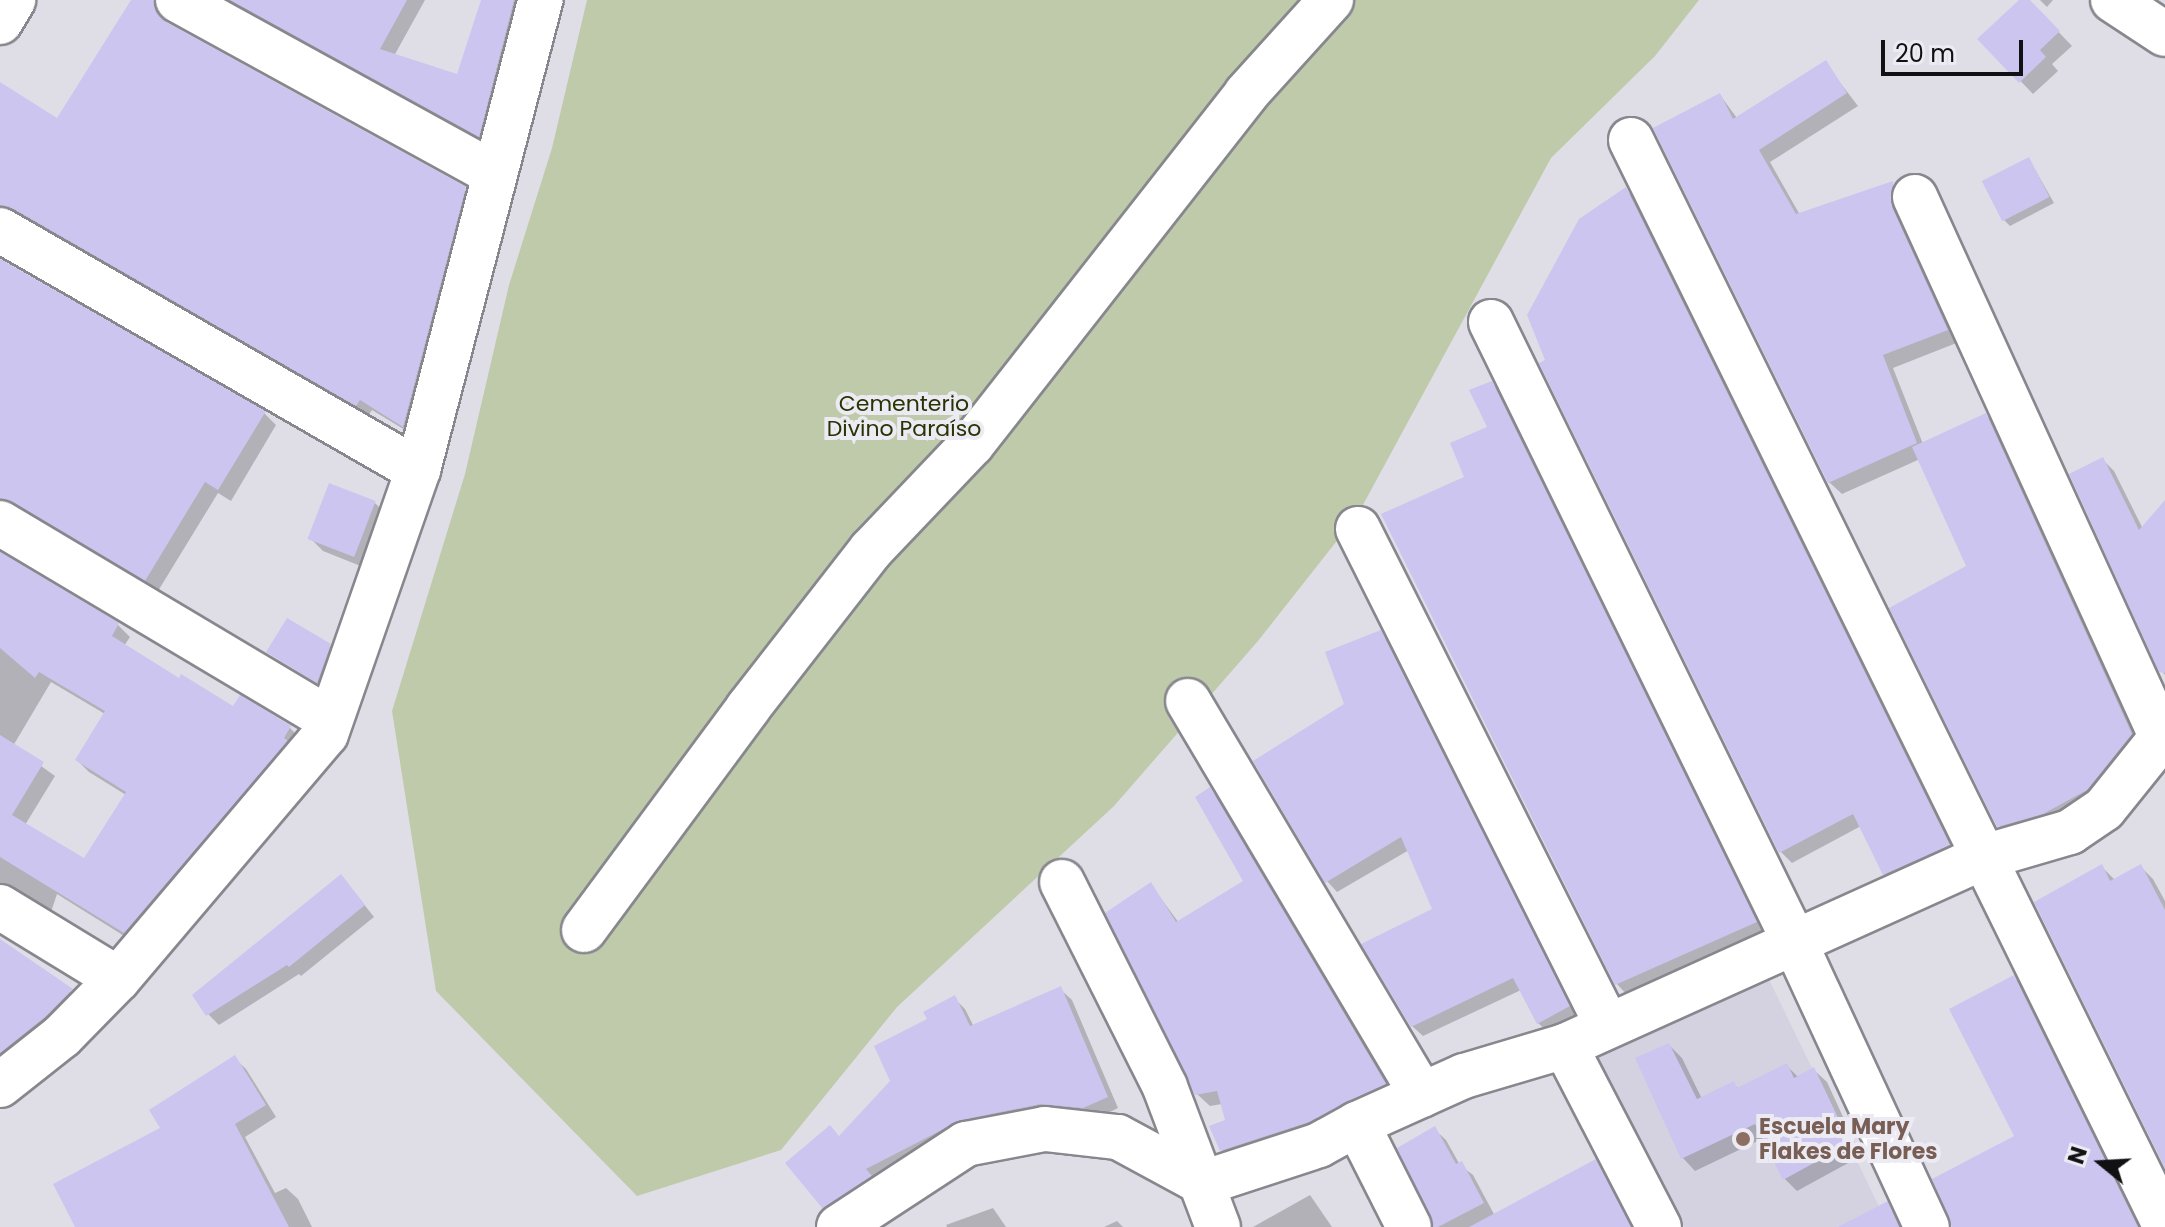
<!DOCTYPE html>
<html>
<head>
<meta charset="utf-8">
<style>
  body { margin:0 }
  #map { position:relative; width:2165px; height:1227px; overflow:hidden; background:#dfdee7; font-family:Poppins,sans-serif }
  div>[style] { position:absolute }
  .built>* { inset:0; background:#d4d2e1 }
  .green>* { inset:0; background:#bfcaaa }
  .shadow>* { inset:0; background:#0003 }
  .building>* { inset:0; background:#cbc5ef; transform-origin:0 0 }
  .roads { filter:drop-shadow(2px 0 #87878e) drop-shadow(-2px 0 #87878e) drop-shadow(0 2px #87878e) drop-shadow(0 -2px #87878e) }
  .minor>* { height:44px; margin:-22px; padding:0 22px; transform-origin:22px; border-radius:22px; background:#fff }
  .dots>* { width:22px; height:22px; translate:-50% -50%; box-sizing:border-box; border:4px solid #ecebf4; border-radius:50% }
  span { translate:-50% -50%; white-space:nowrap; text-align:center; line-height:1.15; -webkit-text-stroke:8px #ecebf4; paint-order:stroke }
  .park-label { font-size:22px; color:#283403 }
  .education-label { font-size:22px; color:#785e54; font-weight:700 }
  .left { translate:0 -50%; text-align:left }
  .north { position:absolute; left:2061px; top:1123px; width:80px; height:80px; -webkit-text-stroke:6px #ecebf4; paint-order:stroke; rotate:288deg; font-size:22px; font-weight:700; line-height:32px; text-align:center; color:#111013 }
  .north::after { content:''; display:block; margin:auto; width:28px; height:36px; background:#111013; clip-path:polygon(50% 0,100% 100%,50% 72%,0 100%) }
  .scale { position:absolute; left:1881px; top:40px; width:142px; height:36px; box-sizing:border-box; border:4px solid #111013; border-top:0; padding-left:10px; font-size:24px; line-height:28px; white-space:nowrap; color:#111013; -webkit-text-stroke:6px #ecebf4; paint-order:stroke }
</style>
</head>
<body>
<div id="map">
  <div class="built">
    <i style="clip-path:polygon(1764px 969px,1889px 1227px,1684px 1227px,1595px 1051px)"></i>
  </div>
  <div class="green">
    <i style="clip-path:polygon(587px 0,1699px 0,1655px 56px,1551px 158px,1358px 514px,1258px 641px,1114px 806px,897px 1007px,781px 1150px,637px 1196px,436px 991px,392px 711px,465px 474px,509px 285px,552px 148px)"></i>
  </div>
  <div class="shadow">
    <i style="clip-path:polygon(133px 0,151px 0,153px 11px,155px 0,167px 0,164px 14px,167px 25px,464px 189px,476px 200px,415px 436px,372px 410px,368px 416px,26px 219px,0 215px,0 160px,58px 120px)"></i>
    <i style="clip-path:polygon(223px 0,425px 0,394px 56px,458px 76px,483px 0,530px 0,490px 147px)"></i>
    <i style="clip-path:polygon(2022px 0,2028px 0,2072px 46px,2052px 64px,2058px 71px,2033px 94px,1980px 39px)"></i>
    <i style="clip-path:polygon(2040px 0,2053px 0,2047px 7px)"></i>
    <i style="clip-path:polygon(1825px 63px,1858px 106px,1770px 162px,1800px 215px,1892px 184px,1904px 196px,1959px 342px,1893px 368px,1923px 444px,1986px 415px,1998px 428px,2144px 747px,2099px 802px,2011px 839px,1999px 826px,1969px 567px,1920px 459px,1842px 494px,1829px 482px,1720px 95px,1737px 118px)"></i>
    <i style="clip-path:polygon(2029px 159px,2054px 203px,2010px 226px,2004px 220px)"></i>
    <i style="clip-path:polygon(1626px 190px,1637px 201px,1960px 856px,1896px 885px,1884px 874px,1861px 826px,1792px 863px,1781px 852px,1541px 364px,1547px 361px)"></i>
    <i style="clip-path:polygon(0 261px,264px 413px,276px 425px,231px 501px,218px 493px,158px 591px,27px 513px,14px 509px,0 513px)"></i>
    <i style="clip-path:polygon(1491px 383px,1503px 394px,1767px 934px,1628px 996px,1617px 984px,1383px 515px,1467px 478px,1489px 428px)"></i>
    <i style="clip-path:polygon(2102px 459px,2114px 471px,2143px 529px,2165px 503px,2165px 675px,2161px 670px)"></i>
    <i style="clip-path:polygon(375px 503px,388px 516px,368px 569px,323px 551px,310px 538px)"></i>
    <i style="clip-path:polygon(evenodd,0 554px,118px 625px,130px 637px,124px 646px,179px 680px,233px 709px,240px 698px,290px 728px,302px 740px,137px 944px,57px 894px,51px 912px,15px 893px,0 897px,0 554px,51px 682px,105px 714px,77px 760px,89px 772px,126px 795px,84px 861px,25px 825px,55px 776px,13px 746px,51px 682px)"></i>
    <i style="clip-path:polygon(1380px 633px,1391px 644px,1579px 1017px,1549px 1033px,1538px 1023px,1521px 990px,1423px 1036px,1412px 1026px,1434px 910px,1409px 850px,1337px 892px,1327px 881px,1347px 705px)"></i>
    <i style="clip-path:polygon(330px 646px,336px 652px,324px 687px,268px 652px)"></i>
    <i style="clip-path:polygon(1210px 790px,1222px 802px,1397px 1096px,1235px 1162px,1222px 1150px,1227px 1121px,1222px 1104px,1210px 1106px,1197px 1094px,1151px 885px,1179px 923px,1246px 882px)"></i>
    <i style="clip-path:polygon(2102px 867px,2115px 880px,2141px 867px,2153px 879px,2165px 901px,2165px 1165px)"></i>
    <i style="clip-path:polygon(351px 888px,374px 917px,301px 976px,299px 974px,219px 1025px,208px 1014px)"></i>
    <i style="clip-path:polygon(0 940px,84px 1002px,0 1076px)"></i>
    <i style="clip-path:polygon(2014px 977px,2027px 991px,2143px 1227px,1953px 1227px,2017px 1137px)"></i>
    <i style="clip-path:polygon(1060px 989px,1072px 1000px,1118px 1108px,1096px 1119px,1053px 1115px,836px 1219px,824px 1207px,840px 1138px,893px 1081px,929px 1020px,954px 998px,965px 1009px,974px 1027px)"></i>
    <i style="clip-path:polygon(1669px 1045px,1682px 1058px,1702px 1099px,1733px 1084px,1739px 1089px,1786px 1065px,1799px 1078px,1814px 1070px,1827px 1082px,1861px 1156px,1797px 1191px,1784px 1178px,1764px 1138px,1695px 1171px,1683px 1158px,1638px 1059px)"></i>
    <i style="clip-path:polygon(234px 1058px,246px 1069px,276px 1117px,245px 1137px,275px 1193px,286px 1188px,298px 1199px,312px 1227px,78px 1227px,163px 1128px)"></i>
    <i style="clip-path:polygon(1434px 1129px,1446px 1140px,1460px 1165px,1473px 1175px,1495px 1216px,1595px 1162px,1607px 1173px,1635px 1227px,1435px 1227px)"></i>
    <i style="clip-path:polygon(1310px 1195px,1332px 1227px,1253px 1227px)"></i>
    <i style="clip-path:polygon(1887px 1204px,1905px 1227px,1842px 1227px)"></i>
    <i style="clip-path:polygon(993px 1208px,1006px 1227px,947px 1227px,946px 1225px)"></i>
    <i style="clip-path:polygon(1117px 1221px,1123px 1227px,1104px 1227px)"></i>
  </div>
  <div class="building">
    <i style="clip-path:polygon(131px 0,153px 0,156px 12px,166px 22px,466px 187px,403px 427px,360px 400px,356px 406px,12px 208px,0 205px,0 82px,57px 118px)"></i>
    <i style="clip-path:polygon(230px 0,407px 0,380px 49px,457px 74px,481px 0,514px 0,479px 137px)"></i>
    <i style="clip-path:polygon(2019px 0,2030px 0,2060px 31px,2040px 50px,2046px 57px,2019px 83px,1977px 39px)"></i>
    <i style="clip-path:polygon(1826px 60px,1847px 93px,1759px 150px,1796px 214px,1893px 181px,1892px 207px,1948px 330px,1883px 355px,1917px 443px,1828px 483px,1653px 128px,1720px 93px,1733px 119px)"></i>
    <i style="left:2029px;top:157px;width:45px;height:53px;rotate:63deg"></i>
    <i style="clip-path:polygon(1626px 187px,1950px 845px,1883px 875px,1853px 814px,1779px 853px,1539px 363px,1545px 360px,1527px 315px,1579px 219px)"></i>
    <i style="clip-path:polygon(0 259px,266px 411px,218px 490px,205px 482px,145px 581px,13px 502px,0 498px)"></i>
    <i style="clip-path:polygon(1492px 381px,1757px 922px,1615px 985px,1381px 514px,1464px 477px,1450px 443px,1487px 427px,1469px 390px)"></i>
    <i style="clip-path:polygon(1986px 413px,2132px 734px,2087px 790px,2043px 814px,1997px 827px,1889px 608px,1966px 566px,1912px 447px)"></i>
    <i style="clip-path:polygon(2103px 457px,2139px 530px,2165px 500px,2165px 673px,2159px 672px,2069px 474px)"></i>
    <i style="left:329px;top:483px;width:50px;height:60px;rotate:21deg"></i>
    <i style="clip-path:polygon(0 552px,119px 623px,112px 636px,179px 678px,181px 674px,233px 706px,240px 695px,291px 726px,284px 738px,288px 741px,124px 933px,0 857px,0 735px,44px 762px,12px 815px,84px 858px,126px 792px,75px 760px,105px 711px,39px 672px,35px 678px,0 648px)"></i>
    <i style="clip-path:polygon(287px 618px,331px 644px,317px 683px,266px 652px)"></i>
    <i style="clip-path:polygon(1381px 630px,1570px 1006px,1537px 1024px,1513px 978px,1411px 1027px,1361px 944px,1432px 909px,1401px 837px,1325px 883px,1253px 761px,1344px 704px,1325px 652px)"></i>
    <i style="clip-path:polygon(1210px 787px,1386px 1084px,1309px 1122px,1220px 1151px,1209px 1126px,1225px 1120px,1217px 1091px,1195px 1095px,1105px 913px,1151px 882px,1176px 922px,1243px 881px,1195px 797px)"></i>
    <i style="clip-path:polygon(2102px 864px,2110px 881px,2141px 864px,2165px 910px,2165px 1168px,2034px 902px)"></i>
    <i style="clip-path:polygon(341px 874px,365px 905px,289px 967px,287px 965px,206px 1016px,192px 995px)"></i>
    <i style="clip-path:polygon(0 939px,73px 989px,45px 1017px,0 1053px)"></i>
    <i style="clip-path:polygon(2014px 975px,2138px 1227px,1952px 1227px,1932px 1179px,2014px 1136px,1949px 1009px)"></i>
    <i style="clip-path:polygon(1061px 986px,1108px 1097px,1083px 1108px,1041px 1104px,961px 1120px,866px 1169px,872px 1176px,823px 1209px,785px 1163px,830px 1125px,839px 1136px,890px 1081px,874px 1046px,927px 1019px,923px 1012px,955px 995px,970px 1026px)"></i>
    <i style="clip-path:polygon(1669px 1043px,1697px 1099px,1734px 1081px,1737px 1088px,1787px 1063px,1794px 1078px,1814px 1067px,1850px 1143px,1783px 1180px,1755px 1124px,1681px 1159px,1635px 1058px)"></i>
    <i style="clip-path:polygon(235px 1055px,266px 1105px,235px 1124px,289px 1227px,75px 1227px,53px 1184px,160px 1128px,149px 1110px)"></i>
    <i style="clip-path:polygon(1435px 1126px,1456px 1164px,1462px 1161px,1484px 1203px,1438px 1227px,1434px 1227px,1397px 1148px)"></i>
    <i style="clip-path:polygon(1596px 1159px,1631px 1227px,1469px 1227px)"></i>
    <i style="clip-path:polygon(1888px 1201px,1899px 1227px,1838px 1227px)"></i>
  </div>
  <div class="roads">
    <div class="minor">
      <i style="left:178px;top:0;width:361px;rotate:28.8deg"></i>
      <i style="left:2113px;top:0;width:62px;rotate:33.2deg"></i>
      <i style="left:0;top:22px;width:26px;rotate:-59deg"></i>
      <i style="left:1631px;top:140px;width:1209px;rotate:63.8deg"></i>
      <i style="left:1915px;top:197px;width:595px;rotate:65.46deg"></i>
      <i style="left:0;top:230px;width:482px;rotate:29.9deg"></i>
      <i style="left:1491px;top:322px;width:691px;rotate:63.92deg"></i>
      <i style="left:1795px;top:943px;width:313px;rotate:65.1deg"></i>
      <i style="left:0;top:523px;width:384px;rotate:30.8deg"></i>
      <i style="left:1358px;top:529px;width:555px;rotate:63.34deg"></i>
      <i style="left:1188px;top:701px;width:458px;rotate:59.3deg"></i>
      <i style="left:1062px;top:882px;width:229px;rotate:63.3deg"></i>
      <i style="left:1165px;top:1087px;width:150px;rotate:69.3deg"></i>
      <i style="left:0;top:907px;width:138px;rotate:31.4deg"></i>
      <i style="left:584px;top:930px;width:276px;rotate:-53.5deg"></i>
      <i style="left:748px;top:708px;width:200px;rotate:-52.1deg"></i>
      <i style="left:871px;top:550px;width:146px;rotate:-46.4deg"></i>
      <i style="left:972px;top:444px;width:444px;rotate:-51.9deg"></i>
      <i style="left:1246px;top:94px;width:127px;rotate:-47.9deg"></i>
      <i style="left:1565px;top:1046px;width:204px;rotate:62.6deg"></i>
      <i style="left:0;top:1085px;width:79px;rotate:-38.3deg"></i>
      <i style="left:62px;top:1036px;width:80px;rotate:-45.5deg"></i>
      <i style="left:118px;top:979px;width:321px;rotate:-49.7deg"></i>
      <i style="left:326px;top:734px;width:280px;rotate:-70.8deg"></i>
      <i style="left:418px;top:470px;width:486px;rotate:-75.4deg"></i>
      <i style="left:1357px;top:1124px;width:115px;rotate:63.2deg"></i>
      <i style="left:839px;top:1227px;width:152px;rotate:-33.2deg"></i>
      <i style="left:966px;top:1144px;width:80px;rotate:-10.8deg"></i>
      <i style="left:1045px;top:1129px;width:73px;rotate:6.3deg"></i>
      <i style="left:1118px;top:1137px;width:97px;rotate:28.4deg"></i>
      <i style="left:1203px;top:1183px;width:122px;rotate:-18.1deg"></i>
      <i style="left:1319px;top:1145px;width:43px;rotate:-28.9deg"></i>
      <i style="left:1357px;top:1124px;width:117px;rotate:-24.2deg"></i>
      <i style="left:1464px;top:1076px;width:105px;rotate:-16.5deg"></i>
      <i style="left:1565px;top:1046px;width:460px;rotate:-24.3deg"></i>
      <i style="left:1984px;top:857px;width:90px;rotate:-16.2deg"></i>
      <i style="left:2070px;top:832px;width:41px;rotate:-34.1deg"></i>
      <i style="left:2104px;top:809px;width:97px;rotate:-51.2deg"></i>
    </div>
  </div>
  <div class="dots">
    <i style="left:1743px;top:1139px;background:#8d6e63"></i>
  </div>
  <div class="park-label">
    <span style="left:904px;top:416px">Cementerio<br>Divino Paraíso</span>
  </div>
  <div class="education-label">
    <span class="left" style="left:1759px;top:1139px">Escuela Mary<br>Flakes de Flores</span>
  </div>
  <div class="north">N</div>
  <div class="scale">20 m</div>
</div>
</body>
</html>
